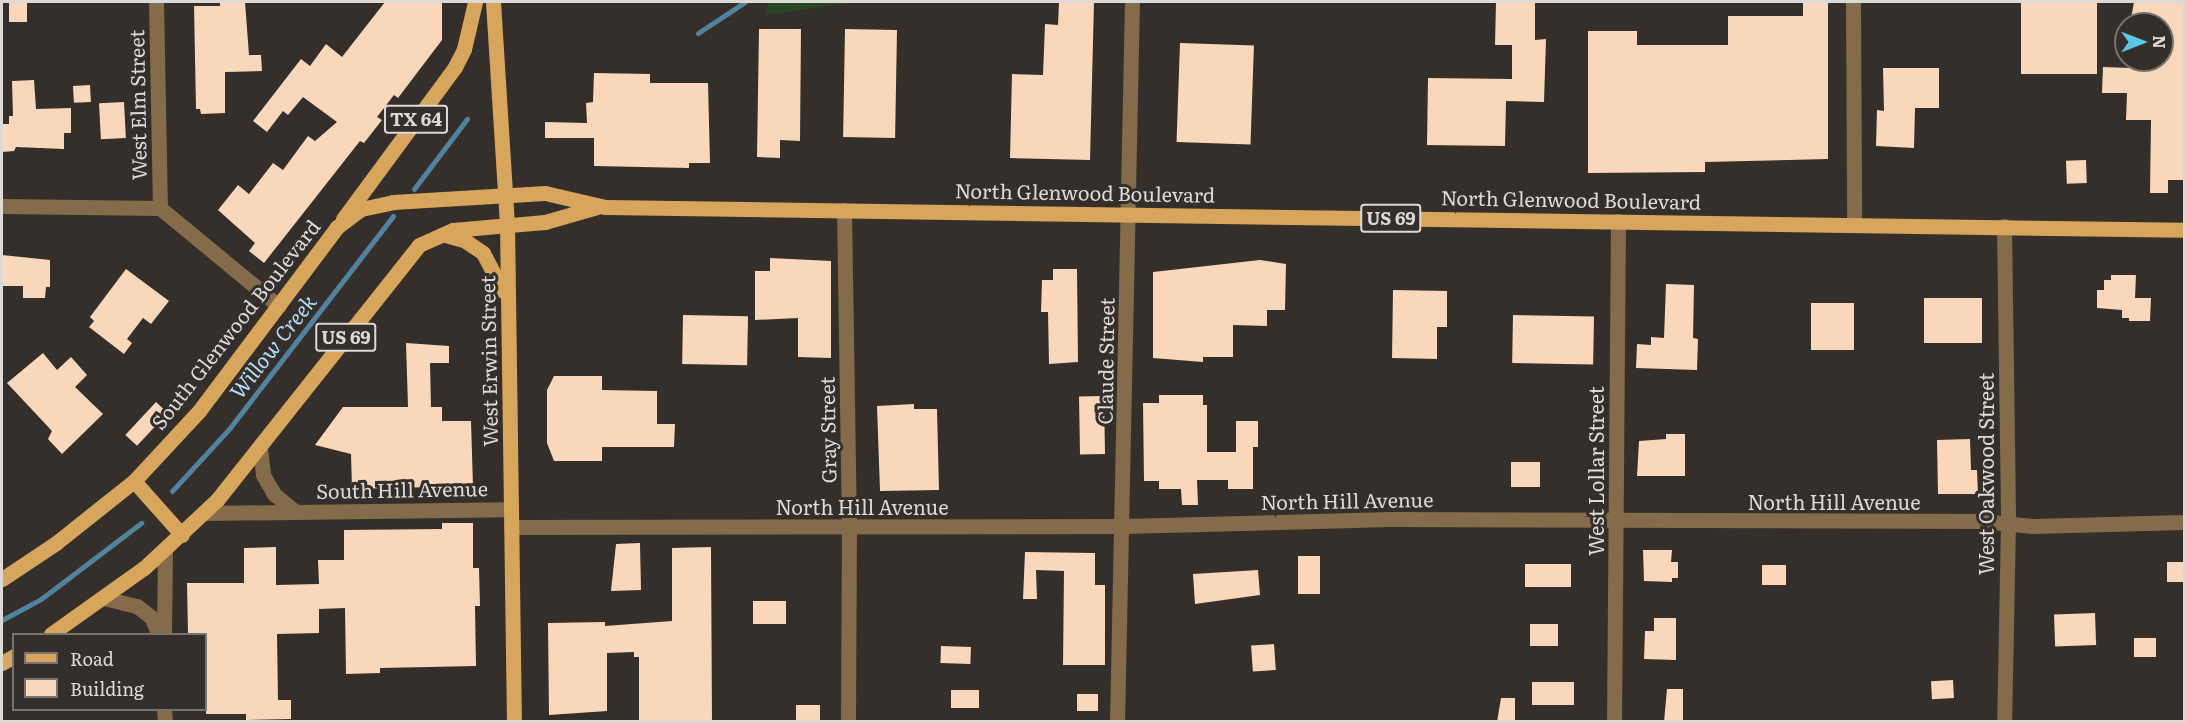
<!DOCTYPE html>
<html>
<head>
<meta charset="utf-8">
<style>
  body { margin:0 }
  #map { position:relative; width:2186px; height:723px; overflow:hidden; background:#342f2b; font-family:Literata,serif }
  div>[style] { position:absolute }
  .green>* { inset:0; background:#274522 }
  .stream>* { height:5px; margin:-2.5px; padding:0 2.5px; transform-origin:2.5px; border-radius:2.5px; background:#51829e }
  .building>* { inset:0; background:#f9d7ba; transform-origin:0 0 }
  .minor>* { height:15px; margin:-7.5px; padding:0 7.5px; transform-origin:7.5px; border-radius:7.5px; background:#846b49 }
  .major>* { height:15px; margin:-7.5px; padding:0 7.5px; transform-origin:7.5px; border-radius:7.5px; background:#d7a55b }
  span { translate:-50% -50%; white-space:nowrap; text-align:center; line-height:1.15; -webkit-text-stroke:6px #342f2b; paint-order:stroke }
  .shield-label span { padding:2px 4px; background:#342f2b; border:2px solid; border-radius:4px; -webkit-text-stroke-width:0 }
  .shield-label { font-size:18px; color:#ddd9d7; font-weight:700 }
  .street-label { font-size:20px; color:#ddd9d7 }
  .water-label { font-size:21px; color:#b0dcf7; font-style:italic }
  .frame { position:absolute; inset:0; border:3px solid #ddd9d7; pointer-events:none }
  .legend { position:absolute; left:12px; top:633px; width:195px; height:78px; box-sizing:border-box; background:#342f2b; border:2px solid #787370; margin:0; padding:8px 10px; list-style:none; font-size:18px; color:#ddd9d7 }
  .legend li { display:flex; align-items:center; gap:12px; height:30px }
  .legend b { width:30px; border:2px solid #787370 }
  .north { position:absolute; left:2114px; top:12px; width:60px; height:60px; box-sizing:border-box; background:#342f2b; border:2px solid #787370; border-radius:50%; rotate:90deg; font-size:16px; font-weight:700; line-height:24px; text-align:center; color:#ddd9d7 }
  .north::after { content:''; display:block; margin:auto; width:21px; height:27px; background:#59c8e4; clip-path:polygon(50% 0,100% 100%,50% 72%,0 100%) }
</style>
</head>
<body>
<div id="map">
  <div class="green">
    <i style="clip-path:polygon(768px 2px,857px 2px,766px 15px)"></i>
  </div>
  <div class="stream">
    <i style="left:698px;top:33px;width:56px;rotate:-33.4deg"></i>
    <i style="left:414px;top:189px;width:88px;rotate:-52.9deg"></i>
    <i style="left:172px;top:491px;width:84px;rotate:-47.4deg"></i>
    <i style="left:229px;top:429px;width:269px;rotate:-52.4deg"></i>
    <i style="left:2px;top:620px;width:44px;rotate:-28.3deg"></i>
    <i style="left:41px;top:599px;width:126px;rotate:-37.2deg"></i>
  </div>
  <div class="building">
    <i style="left:9px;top:2px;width:18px;height:20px"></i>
    <i style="clip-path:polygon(220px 2px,245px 2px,249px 55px,261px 55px,262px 71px,225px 72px,225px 113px,201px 114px,200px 109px,196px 109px,194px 6px,220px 6px)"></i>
    <i style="clip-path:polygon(385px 2px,442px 2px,442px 40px,398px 98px,394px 95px,377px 117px,382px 120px,364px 143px,360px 141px,264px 263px,249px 251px,255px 243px,218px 210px,238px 185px,249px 194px,273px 163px,283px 170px,308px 136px,315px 141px,337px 122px,303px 97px,288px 115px,283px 111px,267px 132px,253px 121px,301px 59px,310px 66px,326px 44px,342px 57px)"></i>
    <i style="clip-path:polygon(1059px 2px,1094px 2px,1090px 160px,1010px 158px,1012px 74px,1043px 75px,1045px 24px,1058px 25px)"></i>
    <i style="clip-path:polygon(1496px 2px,1535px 2px,1535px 40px,1546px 39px,1544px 102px,1506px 101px,1505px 146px,1427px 145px,1428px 78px,1512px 79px,1512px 45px,1495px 45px)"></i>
    <i style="clip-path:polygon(1803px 2px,1828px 2px,1828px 159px,1705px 162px,1705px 172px,1588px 173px,1588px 31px,1637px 31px,1637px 45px,1728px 45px,1728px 16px,1803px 16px)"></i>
    <i style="left:2021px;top:2px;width:76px;height:72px"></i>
    <i style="clip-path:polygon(2134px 2px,2184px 2px,2184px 180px,2168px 180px,2168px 193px,2150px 193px,2151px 120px,2126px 120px,2127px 93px,2102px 93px,2103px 67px,2130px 68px,2130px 60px,2162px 60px,2162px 24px,2130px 24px)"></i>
    <i style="clip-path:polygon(759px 29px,801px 29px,800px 141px,780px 140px,780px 158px,757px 157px)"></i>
    <i style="left:845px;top:29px;width:52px;height:108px;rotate:1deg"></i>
    <i style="left:1180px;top:43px;width:74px;height:99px;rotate:2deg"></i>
    <i style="clip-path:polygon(1883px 68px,1939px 68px,1939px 108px,1915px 108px,1914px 148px,1876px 146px,1877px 110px,1884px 111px)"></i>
    <i style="clip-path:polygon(594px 73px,650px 74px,650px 83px,708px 83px,710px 163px,689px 163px,689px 168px,594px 166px,594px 138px,545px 138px,545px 122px,587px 123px,586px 103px,593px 102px)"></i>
    <i style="clip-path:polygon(34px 80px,36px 109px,71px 108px,71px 133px,64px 133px,64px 149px,16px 147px,14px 151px,2px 152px,2px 124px,9px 124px,9px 116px,13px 116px,12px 81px)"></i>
    <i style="left:90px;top:85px;width:17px;height:17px;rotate:87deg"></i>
    <i style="left:124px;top:102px;width:36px;height:25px;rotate:87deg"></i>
    <i style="left:2086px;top:160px;width:23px;height:20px;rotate:88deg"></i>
    <i style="clip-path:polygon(2px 255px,50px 260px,50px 287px,46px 287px,45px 298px,23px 298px,23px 286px,2px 286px)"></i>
    <i style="clip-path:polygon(770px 258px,831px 261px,831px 358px,798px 357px,798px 318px,755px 320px,755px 271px,770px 271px)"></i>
    <i style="clip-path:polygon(1260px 260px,1286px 264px,1285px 310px,1267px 310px,1267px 326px,1233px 325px,1233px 357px,1203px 357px,1203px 362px,1153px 358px,1153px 272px)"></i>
    <i style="clip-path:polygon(126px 269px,169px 301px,151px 324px,143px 318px,127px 339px,132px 343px,124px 354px,89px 327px,94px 321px,90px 317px)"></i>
    <i style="clip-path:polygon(1053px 269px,1077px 269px,1078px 362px,1049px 364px,1048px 312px,1041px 312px,1042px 280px,1053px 280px)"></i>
    <i style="clip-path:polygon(2111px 275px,2136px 275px,2135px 298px,2151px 298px,2150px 321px,2129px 321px,2129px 318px,2122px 318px,2122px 310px,2097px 308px,2097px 290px,2104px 290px,2104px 280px,2111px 280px)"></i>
    <i style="clip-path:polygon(1666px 284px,1694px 285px,1693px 338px,1698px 339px,1697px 370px,1636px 368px,1637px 344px,1651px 345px,1651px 337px,1664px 338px)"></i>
    <i style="clip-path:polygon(1393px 290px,1447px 291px,1447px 327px,1437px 327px,1437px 359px,1392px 358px)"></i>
    <i style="left:1924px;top:298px;width:58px;height:45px"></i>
    <i style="left:1811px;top:303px;width:43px;height:47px"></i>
    <i style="left:683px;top:315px;width:65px;height:49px;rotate:1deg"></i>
    <i style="left:1513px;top:315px;width:81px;height:48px;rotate:1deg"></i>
    <i style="clip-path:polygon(406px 343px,449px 346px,449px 363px,430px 363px,431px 407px,442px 407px,442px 421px,471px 421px,473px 486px,352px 489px,351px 454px,315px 445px,343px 407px,408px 407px)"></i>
    <i style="clip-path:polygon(43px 353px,57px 370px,71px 357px,87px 375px,75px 387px,103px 414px,62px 454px,48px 439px,52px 431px,7px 383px)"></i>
    <i style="clip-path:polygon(554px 376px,602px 376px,602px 390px,657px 391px,657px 424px,675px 424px,674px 447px,602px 447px,602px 461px,554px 461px,547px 443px,547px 390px)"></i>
    <i style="clip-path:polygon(1159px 395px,1203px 395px,1203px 405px,1207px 405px,1207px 452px,1236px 452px,1236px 421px,1258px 421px,1258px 447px,1253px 447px,1253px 489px,1228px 489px,1228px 480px,1197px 480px,1198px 505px,1182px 505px,1181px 489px,1159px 489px,1159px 481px,1144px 481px,1143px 403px,1159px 403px)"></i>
    <i style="left:1104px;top:396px;width:58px;height:25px;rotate:89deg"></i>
    <i style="left:156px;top:402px;width:16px;height:45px;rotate:43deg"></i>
    <i style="clip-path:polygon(914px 404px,914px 409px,937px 409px,939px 490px,880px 491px,877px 406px)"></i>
    <i style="clip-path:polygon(1666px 434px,1685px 434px,1685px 476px,1637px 476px,1639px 441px,1666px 439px)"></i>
    <i style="clip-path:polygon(1970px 439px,1971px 470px,1977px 470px,1978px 494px,1938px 494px,1937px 440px)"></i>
    <i style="left:1511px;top:462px;width:29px;height:25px"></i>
    <i style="clip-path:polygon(442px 523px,473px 523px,473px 568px,479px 568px,480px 606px,475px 606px,476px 666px,380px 668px,380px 673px,346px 674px,345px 608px,319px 609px,319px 633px,277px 634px,278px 700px,291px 700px,291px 719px,246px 720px,246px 714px,206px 714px,206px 634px,188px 634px,187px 583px,244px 583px,244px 548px,276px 547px,276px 585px,319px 584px,318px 560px,344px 560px,344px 530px,442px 529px)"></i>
    <i style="clip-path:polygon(640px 543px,641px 590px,611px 591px,616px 544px)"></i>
    <i style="clip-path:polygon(711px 547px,712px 722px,639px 722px,639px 657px,634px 657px,634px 652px,607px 653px,607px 711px,549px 715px,548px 623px,605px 622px,605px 626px,672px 621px,672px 548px)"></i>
    <i style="clip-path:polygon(1643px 550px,1672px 550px,1671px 562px,1678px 562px,1678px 578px,1672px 578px,1672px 582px,1644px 581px)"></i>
    <i style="clip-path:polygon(1025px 552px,1095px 553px,1095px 585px,1105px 585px,1105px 665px,1063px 665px,1064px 571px,1036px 570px,1037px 599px,1023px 599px)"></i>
    <i style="left:1320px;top:556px;width:38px;height:22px;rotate:90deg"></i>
    <i style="left:2184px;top:562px;width:20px;height:17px;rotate:90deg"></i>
    <i style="left:1571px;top:564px;width:23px;height:46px;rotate:90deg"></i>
    <i style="left:1762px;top:565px;width:24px;height:20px"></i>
    <i style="clip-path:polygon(1258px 570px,1260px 595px,1195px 604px,1193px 574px)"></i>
    <i style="left:753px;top:601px;width:33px;height:23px"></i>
    <i style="left:2095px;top:613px;width:32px;height:41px;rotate:88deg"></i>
    <i style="clip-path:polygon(1654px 618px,1676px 618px,1676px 660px,1644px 659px,1645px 631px,1654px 631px)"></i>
    <i style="left:1530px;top:624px;width:28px;height:22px"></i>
    <i style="left:2134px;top:638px;width:22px;height:19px"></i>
    <i style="left:1274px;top:644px;width:26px;height:23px;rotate:86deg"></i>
    <i style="left:941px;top:646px;width:30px;height:17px;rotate:2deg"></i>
    <i style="left:1953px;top:680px;width:18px;height:22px;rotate:87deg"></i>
    <i style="left:1532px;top:682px;width:42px;height:23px"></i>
    <i style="clip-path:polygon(1667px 689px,1683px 689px,1683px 721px,1664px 722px)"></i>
    <i style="left:979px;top:690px;width:18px;height:28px;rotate:90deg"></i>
    <i style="left:1077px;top:694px;width:21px;height:17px"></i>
    <i style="clip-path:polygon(1501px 698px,1515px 698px,1515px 722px,1497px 722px)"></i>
    <i style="left:796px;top:705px;width:24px;height:17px"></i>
  </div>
  <div class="minor">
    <i style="left:156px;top:2px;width:206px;rotate:88.9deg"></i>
    <i style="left:1853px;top:2px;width:222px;rotate:89.7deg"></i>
    <i style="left:2px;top:206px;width:158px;rotate:0.7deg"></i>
    <i style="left:160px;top:208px;width:154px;rotate:39.5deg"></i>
    <i style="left:844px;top:210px;width:318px;rotate:89.1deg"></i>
    <i style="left:849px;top:528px;width:194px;rotate:90.3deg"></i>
    <i style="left:2004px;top:226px;width:296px;rotate:89.2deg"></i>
    <i style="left:2008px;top:522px;width:200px;rotate:91.1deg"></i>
    <i style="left:260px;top:449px;width:26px;rotate:83deg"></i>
    <i style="left:263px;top:475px;width:22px;rotate:60deg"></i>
    <i style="left:274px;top:494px;width:26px;rotate:40deg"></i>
    <i style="left:204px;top:513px;width:306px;rotate:-0.7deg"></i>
    <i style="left:511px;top:527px;width:613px;rotate:-0.09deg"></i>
    <i style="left:1124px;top:526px;width:266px;rotate:-1.5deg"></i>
    <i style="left:1390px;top:519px;width:592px;rotate:0.19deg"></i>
    <i style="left:1982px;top:521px;width:51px;rotate:5.6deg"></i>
    <i style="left:2033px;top:526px;width:151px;rotate:-1.5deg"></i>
    <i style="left:104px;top:598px;width:34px;rotate:14deg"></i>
    <i style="left:137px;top:606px;width:18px;rotate:38deg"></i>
    <i style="left:151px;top:617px;width:19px;rotate:65deg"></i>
    <i style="left:164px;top:634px;width:84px;rotate:-89.3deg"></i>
    <i style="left:164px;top:710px;width:12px;rotate:85deg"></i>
    <i style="left:1117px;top:722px;width:720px;rotate:-88.81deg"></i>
    <i style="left:1614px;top:722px;width:501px;rotate:-89.54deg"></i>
  </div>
  <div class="major">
    <i style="left:493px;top:2px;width:221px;rotate:86.4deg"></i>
    <i style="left:507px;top:223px;width:499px;rotate:89.2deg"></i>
    <i style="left:343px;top:219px;width:189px;rotate:-53.6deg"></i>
    <i style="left:455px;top:67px;width:20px;rotate:-63deg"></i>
    <i style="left:464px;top:49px;width:48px;rotate:-76.8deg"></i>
    <i style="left:445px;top:235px;width:20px;rotate:15deg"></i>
    <i style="left:464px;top:240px;width:23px;rotate:34deg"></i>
    <i style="left:483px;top:253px;width:43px;rotate:62.2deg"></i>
    <i style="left:134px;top:481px;width:72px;rotate:48.4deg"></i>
    <i style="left:2px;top:579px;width:65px;rotate:-33.7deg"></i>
    <i style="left:56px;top:543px;width:100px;rotate:-38.5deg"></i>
    <i style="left:134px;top:481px;width:96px;rotate:-47.1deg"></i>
    <i style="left:199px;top:411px;width:230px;rotate:-53.1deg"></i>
    <i style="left:337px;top:227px;width:30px;rotate:-37deg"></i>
    <i style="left:361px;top:209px;width:33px;rotate:-12deg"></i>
    <i style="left:393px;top:202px;width:152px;rotate:-3.4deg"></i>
    <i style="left:545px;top:193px;width:62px;rotate:13.1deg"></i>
    <i style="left:605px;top:207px;width:1579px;rotate:0.83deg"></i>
    <i style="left:51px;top:634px;width:114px;rotate:-35.4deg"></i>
    <i style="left:144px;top:568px;width:100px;rotate:-43deg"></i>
    <i style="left:217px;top:500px;width:325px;rotate:-51.6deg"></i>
    <i style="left:419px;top:245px;width:37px;rotate:-24deg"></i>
    <i style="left:453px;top:230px;width:92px;rotate:-5deg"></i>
    <i style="left:545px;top:222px;width:54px;rotate:-16.1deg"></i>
    <i style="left:2px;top:663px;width:14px;rotate:-30deg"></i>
  </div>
  <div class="shield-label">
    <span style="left:416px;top:119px">TX 64</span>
    <span style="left:1391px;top:218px">US 69</span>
    <span style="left:346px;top:337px">US 69</span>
  </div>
  <div class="street-label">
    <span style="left:137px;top:105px;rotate:-91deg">West Elm Street</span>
    <span style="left:1085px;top:192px;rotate:1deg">North Glenwood Boulevard</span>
    <span style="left:1571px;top:199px;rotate:1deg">North Glenwood Boulevard</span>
    <span style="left:235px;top:324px;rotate:-52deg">South Glenwood Boulevard</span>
    <span style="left:488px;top:361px;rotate:-91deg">West Erwin Street</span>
    <span style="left:1105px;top:361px;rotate:-89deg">Claude Street</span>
    <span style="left:827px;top:430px;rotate:-91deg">Gray Street</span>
    <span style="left:1595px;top:471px;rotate:-90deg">West Lollar Street</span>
    <span style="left:1985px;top:474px;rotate:-90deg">West Oakwood Street</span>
    <span style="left:402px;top:489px;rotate:-1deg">South Hill Avenue</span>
    <span style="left:1347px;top:500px;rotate:-1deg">North Hill Avenue</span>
    <span style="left:1834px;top:501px">North Hill Avenue</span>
    <span style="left:862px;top:506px">North Hill Avenue</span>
  </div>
  <div class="water-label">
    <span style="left:272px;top:346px;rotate:-52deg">Willow Creek</span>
  </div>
  <div class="frame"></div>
  <ul class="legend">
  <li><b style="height:8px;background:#d7a55b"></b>Road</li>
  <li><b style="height:16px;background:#f9d7ba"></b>Building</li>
  </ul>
  <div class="north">N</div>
</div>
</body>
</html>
